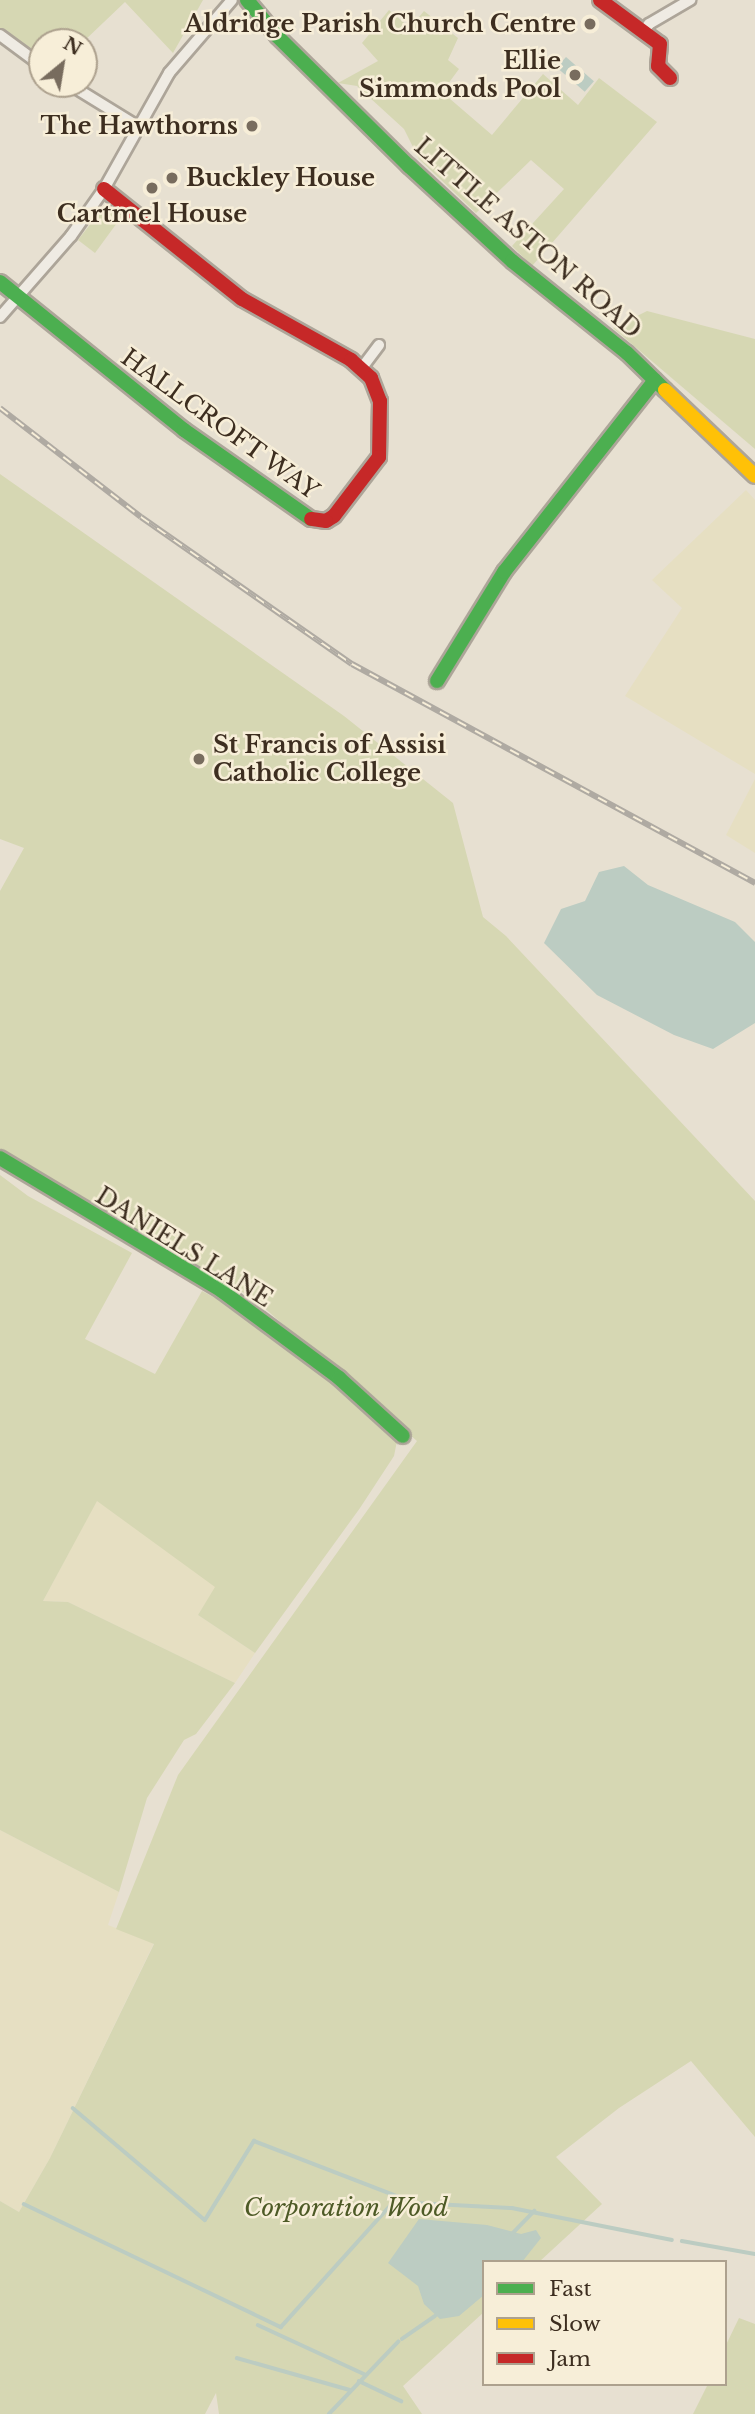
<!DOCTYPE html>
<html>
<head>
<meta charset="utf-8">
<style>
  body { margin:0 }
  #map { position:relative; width:755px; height:2414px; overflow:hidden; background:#e7e0d1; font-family:"Libre Baskerville",serif }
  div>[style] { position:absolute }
  .farmland>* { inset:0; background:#e6dfc2 }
  .green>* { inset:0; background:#d6d7b3 }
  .water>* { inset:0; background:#bcccc2; transform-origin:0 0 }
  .stream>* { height:3.5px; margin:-1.75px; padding:0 1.75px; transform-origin:1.75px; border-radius:1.75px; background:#bcccc2 }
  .roads { filter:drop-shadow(2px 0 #ada599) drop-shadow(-2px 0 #ada599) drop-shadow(0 2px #ada599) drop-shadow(0 -2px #ada599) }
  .street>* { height:10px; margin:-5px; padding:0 5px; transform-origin:5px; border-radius:5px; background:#efebe3 }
  .fast>* { height:14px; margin:-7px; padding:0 7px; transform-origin:7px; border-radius:7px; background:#4caf50 }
  .slow>* { height:14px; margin:-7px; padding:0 7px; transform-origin:7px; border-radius:7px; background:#ffc107 }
  .jam>* { height:14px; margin:-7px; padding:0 7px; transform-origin:7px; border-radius:7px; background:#c62828 }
  .rail>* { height:6px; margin-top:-3px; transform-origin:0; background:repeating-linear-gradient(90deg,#f7eed8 0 10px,#afaaa2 0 20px); box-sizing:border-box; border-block:2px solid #afaaa2 }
  .dots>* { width:19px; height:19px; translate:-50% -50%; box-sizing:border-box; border:4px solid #f7eed8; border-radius:50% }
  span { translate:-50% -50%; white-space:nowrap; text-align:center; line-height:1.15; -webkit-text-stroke:5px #f7eed8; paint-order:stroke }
  .poi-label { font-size:24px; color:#3d2e20; font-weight:700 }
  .right { translate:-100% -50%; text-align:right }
  .left { translate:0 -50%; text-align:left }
  .street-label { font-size:24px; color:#3d2e20 }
  .park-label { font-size:24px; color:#4d5a26; font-style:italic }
  .legend { position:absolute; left:482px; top:2260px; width:245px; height:126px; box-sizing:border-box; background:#f7eed8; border:2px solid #ada18e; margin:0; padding:9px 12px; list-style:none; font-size:21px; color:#3d2e20 }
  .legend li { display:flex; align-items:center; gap:14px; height:35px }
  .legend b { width:35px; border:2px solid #ada18e }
  .north { position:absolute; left:28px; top:28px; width:70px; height:70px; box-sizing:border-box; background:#f7eed8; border:2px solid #ada18e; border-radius:50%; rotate:30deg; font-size:19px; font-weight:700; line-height:28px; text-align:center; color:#3d2e20 }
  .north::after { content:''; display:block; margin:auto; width:24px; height:32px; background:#786c5e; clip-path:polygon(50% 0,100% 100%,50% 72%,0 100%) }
</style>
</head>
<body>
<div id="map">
  <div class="farmland">
    <i style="clip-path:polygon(746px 490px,755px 500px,755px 774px,625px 696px,682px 608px,652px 580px)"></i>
    <i style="clip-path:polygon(755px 779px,755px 853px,726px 835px)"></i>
    <i style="clip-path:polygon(97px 1500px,216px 1587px,198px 1615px,255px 1653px,235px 1683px,68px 1602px,43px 1601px)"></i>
    <i style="clip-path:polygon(0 1830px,119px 1892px,108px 1925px,154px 1943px,50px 2158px,19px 2212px,0 2201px)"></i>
  </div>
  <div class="green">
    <i style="clip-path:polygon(0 0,203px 0,173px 53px,125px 2px,83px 42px,42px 42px,42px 61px,0 30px)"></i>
    <i style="clip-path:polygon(389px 10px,410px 28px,424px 11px,458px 38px,448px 60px,459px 69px,442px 92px,492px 135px,543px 74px,578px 105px,599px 78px,657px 122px,532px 266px,512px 246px,564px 189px,531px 160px,476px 213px,419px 159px,404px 129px,357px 86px,338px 83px,378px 61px,362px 43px)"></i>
    <i style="clip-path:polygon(110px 208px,125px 212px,95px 253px,78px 240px,99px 213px)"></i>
    <i style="clip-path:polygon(647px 311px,755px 339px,755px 449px,613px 328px)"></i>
    <i style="clip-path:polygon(0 474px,344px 716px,453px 803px,483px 917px,506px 936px,755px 1201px,755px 2137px,691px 2061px,619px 2108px,556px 2157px,602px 2204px,539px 2262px,484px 2262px,484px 2312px,403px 2386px,422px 2414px,219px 2414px,216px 2393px,205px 2414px,0 2414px,0 2201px,19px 2212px,50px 2158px,154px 1944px,116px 1929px,178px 1775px,417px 1441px,254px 1299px,0 1149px,0 891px,24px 848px,0 839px)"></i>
    <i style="clip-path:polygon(0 1175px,28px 1196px,132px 1253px,85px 1339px,155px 1374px,202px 1291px,258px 1321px,335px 1380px,397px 1441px,394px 1456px,360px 1508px,255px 1653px,198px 1615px,215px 1587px,97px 1501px,43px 1601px,68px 1602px,235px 1683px,196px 1734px,184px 1740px,147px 1798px,119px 1892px,0 1830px)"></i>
    <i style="clip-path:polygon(739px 2318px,755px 2324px,755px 2414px,693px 2414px,708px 2384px,725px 2384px,725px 2347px)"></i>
  </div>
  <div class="water">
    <i style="left:566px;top:57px;width:37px;height:14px;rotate:41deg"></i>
    <i style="clip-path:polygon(624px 866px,648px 885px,735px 922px,755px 942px,755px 1023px,713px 1049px,674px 1035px,597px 995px,544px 943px,561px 909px,585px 901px,599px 872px)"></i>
    <i style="clip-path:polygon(419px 2219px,487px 2225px,521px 2234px,536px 2230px,541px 2238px,522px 2262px,484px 2262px,484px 2295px,459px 2316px,440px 2319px,424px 2304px,418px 2286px,388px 2263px)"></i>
  </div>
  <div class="stream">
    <i style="left:73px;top:2108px;width:173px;rotate:40.3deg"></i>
    <i style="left:205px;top:2220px;width:93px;rotate:-58.2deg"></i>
    <i style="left:254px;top:2141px;width:173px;rotate:21.1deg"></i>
    <i style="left:415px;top:2203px;width:97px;rotate:3deg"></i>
    <i style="left:512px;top:2208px;width:163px;rotate:11.3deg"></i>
    <i style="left:24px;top:2204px;width:285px;rotate:25.6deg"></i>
    <i style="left:281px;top:2327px;width:173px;rotate:-48deg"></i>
    <i style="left:512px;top:2234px;width:32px;rotate:-46deg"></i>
    <i style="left:682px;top:2241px;width:74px;rotate:10.1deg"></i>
    <i style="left:258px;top:2325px;width:117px;rotate:24.8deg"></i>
    <i style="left:402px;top:2339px;width:40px;rotate:-34.9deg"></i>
    <i style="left:237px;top:2358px;width:117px;rotate:15.8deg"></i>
    <i style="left:359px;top:2381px;width:47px;rotate:25.5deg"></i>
    <i style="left:329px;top:2414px;width:100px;rotate:-46.2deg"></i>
  </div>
  <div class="roads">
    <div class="street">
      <i style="left:643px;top:32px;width:10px;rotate:-53deg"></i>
      <i style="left:649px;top:24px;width:48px;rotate:-30.3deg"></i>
      <i style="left:0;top:35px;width:52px;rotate:36.4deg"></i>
      <i style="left:69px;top:84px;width:82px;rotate:31.6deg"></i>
      <i style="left:0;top:317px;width:108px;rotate:-48.8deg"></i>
      <i style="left:71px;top:236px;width:57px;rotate:-54.9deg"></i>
      <i style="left:104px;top:189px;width:133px;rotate:-60.7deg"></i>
      <i style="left:169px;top:73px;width:96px;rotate:-49.2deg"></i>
      <i style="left:361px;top:369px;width:30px;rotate:-53deg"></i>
    </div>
    <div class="fast">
      <i style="left:247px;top:0;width:48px;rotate:50deg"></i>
      <i style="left:278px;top:37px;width:184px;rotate:44.6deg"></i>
      <i style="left:409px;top:166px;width:140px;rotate:42.7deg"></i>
      <i style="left:512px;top:261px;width:147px;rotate:38.7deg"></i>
      <i style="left:627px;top:353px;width:53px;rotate:44.2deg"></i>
      <i style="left:0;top:282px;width:236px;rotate:38.8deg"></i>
      <i style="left:184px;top:430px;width:155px;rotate:35deg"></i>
      <i style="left:437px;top:681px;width:128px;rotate:-58.4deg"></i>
      <i style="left:504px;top:572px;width:244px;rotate:-51.8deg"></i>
      <i style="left:0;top:1158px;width:259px;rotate:30.9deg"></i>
      <i style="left:222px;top:1291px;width:146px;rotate:36.6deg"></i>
      <i style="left:339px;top:1378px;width:86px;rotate:42.2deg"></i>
    </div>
    <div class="slow">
      <i style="left:665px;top:390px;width:124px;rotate:43.7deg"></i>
    </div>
    <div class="jam">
      <i style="left:600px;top:0;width:74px;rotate:36.3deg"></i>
      <i style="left:660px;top:44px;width:22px;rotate:95deg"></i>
      <i style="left:658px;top:66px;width:17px;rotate:45deg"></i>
      <i style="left:104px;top:189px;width:176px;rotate:38.6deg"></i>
      <i style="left:242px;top:299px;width:125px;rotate:29.2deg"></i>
      <i style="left:351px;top:360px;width:27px;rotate:42deg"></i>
      <i style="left:371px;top:378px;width:25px;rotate:69deg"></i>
      <i style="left:380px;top:401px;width:56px;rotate:91deg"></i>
      <i style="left:379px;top:457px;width:74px;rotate:127.3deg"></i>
      <i style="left:334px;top:516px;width:9px;rotate:148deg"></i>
      <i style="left:326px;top:521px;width:15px;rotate:-172deg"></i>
    </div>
  </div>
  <div class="rail">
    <i style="left:0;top:408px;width:178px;rotate:37.7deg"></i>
    <i style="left:141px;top:517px;width:257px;rotate:34.9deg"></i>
    <i style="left:352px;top:664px;width:459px;rotate:28.5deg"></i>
  </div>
  <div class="dots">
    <i style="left:590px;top:24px;background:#786c5e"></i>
    <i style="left:575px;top:75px;background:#786c5e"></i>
    <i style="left:252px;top:126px;background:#786c5e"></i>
    <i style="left:172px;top:178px;background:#786c5e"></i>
    <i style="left:152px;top:188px;background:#786c5e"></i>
    <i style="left:199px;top:759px;background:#786c5e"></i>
  </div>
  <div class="poi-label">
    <span class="right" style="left:576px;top:24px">Aldridge Parish Church Centre</span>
    <span class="right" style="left:561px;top:75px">Ellie<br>Simmonds Pool</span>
    <span class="right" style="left:238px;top:126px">The Hawthorns</span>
    <span class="left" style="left:186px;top:178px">Buckley House</span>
    <span style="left:152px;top:214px">Cartmel House</span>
    <span class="left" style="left:213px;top:759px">St Francis of Assisi<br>Catholic College</span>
  </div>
  <div class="street-label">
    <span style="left:528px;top:238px;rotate:41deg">LITTLE ASTON ROAD</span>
    <span style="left:220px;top:424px;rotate:36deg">HALLCROFT WAY</span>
    <span style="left:184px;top:1247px;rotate:32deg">DANIELS LANE</span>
  </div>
  <div class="park-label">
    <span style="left:346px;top:2208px">Corporation Wood</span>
  </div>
  <ul class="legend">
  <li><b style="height:9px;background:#4caf50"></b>Fast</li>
  <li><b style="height:9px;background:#ffc107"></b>Slow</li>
  <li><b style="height:9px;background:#c62828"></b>Jam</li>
  </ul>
  <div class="north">N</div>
</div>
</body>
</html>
